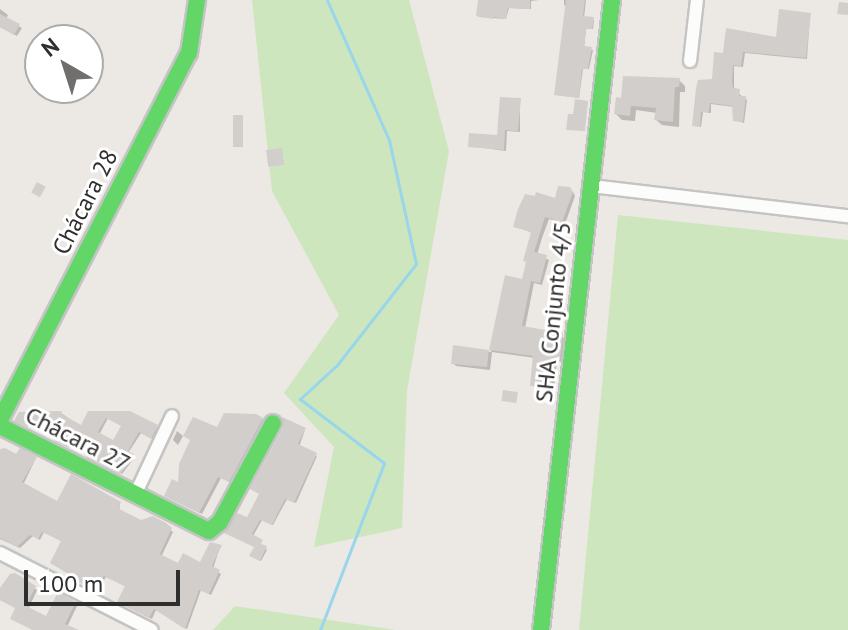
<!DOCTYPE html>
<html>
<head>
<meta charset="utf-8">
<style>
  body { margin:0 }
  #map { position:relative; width:848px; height:630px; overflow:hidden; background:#ece8e4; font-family:"PT Sans",sans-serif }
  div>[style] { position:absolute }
  .green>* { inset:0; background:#cee6be }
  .shadow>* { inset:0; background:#0003 }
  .stream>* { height:3px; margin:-1.5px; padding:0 1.5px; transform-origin:1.5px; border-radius:1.5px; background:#99d6ec }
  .building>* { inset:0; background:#d1cecb; transform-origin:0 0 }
  .roads { filter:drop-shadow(2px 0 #c5c4c5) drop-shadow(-2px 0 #c5c4c5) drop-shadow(0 2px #c5c4c5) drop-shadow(0 -2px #c5c4c5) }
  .street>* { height:12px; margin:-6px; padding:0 6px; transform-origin:6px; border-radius:6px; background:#fcfcfb }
  .fast>* { height:16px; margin:-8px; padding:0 8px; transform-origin:8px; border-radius:8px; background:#63d668 }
  span { translate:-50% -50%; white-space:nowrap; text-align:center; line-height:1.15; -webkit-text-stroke:6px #fff; paint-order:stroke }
  .street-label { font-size:24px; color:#2e2e2e }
  .north { position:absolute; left:24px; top:24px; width:80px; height:80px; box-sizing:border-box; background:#fff; border:2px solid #ababab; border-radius:50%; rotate:321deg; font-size:22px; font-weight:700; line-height:32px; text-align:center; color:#2e2e2e }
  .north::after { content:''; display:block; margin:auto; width:28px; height:36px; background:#706f6e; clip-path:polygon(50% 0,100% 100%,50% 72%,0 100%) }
  .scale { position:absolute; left:24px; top:570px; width:156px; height:36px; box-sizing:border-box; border:4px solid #2e2e2e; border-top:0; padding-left:10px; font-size:24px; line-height:28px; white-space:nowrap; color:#2e2e2e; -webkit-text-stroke:6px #fff; paint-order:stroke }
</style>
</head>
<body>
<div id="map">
  <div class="green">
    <i style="clip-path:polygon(252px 0,409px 0,449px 151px,407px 391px,402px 528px,314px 547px,334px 447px,284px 393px,339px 315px,272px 191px)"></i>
    <i style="clip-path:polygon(618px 215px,848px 240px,848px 630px,579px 630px)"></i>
    <i style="clip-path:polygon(235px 606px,396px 630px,213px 630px)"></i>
  </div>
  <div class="shadow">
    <i style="clip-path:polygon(481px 0,539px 0,531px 1px,531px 9px,509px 8px,506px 19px,479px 17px)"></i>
    <i style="clip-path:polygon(564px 0,586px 0,584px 18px,594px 20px,593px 29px,586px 29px,584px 48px,593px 50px,589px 69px,583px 69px,579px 98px,557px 95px,568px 7px,564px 5px)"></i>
    <i style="clip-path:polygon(0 9px,8px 15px,6px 19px,22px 28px,17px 36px,0 27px)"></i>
    <i style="clip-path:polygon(810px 15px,807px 59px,745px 53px,743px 67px,734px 66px,734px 90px,747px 100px,744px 123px,735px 120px,734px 107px,711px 104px,711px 113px,703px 112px,701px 127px,694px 125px,725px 55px,778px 39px)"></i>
    <i style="clip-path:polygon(679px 80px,685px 86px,685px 92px,680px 92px,679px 127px,662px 125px,656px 120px,657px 113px,636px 110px,635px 121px,622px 120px,616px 114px)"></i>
    <i style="clip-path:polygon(520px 100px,520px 132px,507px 131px,506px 151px,470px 146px,498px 137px)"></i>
    <i style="clip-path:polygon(573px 192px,575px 196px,565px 224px,549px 219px,542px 238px,537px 255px,549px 260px,542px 285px,534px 283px,525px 328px,566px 338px,563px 362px,557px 361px,554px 390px,532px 385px,535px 358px,492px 352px,490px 370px,456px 366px,453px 363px,454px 347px,491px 352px,506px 278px,523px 282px,532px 233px,516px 226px)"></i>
    <i style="clip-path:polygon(evenodd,61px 413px,82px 427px,89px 413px,158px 428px,153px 439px,141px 433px,128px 453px,134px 457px,132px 461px,122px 474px,90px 458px,90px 453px,73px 444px,71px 448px,55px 438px,61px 422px,30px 422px,28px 427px,18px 422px,20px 414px,61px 413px,108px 418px,123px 426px,114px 443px,99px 435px,108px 418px)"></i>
    <i style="clip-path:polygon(262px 419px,264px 422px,232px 483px,221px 478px,202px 514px,169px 498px,218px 429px)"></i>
    <i style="clip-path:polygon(305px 430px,299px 447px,317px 456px,296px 503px,287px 499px,273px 525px,262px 520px,253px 536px,267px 550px,261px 561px,253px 557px,256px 547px,228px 534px,248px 520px)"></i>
    <i style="clip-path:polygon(177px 431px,183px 436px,178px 445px,173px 440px)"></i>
    <i style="clip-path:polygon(0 452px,36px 458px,23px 485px,58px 504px,120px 503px,119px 511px,141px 522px,165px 525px,173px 532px,161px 557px,179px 566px,201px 565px,220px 547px,213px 569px,221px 574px,211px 595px,201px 590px,187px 629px,156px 610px,152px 619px,122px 604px,127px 587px,106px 577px,99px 588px,93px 588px,54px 565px,63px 542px,44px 532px,40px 540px,33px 536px,20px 548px,0 539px)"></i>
    <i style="clip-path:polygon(34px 588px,37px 590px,28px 610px,46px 619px,75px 603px,77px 606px,67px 627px,74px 630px,33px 630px,12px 619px,17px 608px,0 600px,0 593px)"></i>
  </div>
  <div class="stream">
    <i style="left:320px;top:630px;width:179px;rotate:-69deg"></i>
    <i style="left:384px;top:463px;width:106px;rotate:-142.7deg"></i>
    <i style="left:300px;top:399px;width:50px;rotate:-42.6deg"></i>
    <i style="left:337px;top:365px;width:128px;rotate:-52deg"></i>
    <i style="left:416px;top:264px;width:127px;rotate:-102.3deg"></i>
    <i style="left:389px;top:140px;width:153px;rotate:-113.9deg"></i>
  </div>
  <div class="building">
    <i style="clip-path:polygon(478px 0,530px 0,530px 9px,508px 8px,506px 19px,494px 17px,493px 19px,476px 16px)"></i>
    <i style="clip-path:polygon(566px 0,585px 0,583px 16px,594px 17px,592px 29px,586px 29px,584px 46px,592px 47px,588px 69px,582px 69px,579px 98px,554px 95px)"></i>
    <i style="clip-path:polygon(839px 2px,848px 3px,848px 15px,837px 14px)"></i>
    <i style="clip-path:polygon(779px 9px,811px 13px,806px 58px,743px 52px,741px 66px,733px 65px,732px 81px,733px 88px,740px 89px,739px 96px,746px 96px,743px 122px,733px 121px,732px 106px,710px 103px,709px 112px,701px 112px,700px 127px,692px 126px,696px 88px,698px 80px,712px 79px,714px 52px,723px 53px,726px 28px,776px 37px)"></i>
    <i style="clip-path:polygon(0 14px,20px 24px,14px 35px,0 27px)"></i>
    <i style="clip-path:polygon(623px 76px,680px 78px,679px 87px,675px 87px,673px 122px,654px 120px,656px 108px,631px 106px,630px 116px,614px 114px,616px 97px,621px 98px)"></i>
    <i style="clip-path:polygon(500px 97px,521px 98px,518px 131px,505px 130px,504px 150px,468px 147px,469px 133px,497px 135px)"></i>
    <i style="clip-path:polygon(575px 99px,588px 101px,585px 131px,566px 130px,568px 114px,573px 114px)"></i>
    <i style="left:233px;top:115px;width:10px;height:32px"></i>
    <i style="left:282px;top:148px;width:17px;height:16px;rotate:83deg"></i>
    <i style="left:37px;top:182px;width:10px;height:12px;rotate:29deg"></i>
    <i style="clip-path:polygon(558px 186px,570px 187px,573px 192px,562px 222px,545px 217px,534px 252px,547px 255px,540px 283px,531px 281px,522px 326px,563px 333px,560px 360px,554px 359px,551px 388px,530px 386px,533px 356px,489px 350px,487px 367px,451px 364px,453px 345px,489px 350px,505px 275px,522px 279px,526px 262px,523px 261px,531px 232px,513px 227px,518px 209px,525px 194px,535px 196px,536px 192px,555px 198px)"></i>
    <i style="left:503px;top:390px;width:15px;height:11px;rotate:8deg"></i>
    <i style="clip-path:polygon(evenodd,62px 411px,61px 414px,81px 425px,88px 411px,130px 411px,158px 425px,151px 439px,139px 432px,128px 451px,134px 454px,132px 460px,120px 474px,86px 457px,88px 452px,71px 444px,69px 448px,56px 442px,51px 436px,59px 421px,29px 421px,27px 427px,14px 421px,19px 412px,62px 411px,106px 418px,121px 426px,113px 440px,98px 432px,106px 418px)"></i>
    <i style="clip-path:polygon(224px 413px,256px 414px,263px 418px,229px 482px,218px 477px,199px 513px,164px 496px,172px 479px,178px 482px,179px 464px,190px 440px,183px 436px,193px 417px,217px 427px)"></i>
    <i style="clip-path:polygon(282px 417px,306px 428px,298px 444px,317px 453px,294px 503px,285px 499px,272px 525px,260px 520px,252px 534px,263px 540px,261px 544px,267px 546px,260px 561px,249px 556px,254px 547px,224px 533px,237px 513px,247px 517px,259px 494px,250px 489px,283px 428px)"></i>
    <i style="clip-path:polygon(5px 448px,16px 454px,20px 448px,37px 457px,22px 482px,57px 501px,71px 474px,121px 502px,118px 508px,123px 511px,141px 520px,153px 516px,166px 523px,172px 528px,160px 554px,178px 563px,183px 553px,200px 562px,210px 542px,222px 545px,212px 566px,220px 570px,209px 594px,199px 590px,185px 629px,154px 609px,149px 618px,117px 602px,125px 586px,104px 576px,93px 588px,70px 579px,72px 575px,50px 563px,61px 541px,42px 532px,38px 539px,30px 535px,17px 547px,0 538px,0 449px)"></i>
    <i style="clip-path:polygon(15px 573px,36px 586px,26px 606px,46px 616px,58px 592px,76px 602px,65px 624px,79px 630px,33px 630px,10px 619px,15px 608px,0 600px,0 588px,10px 574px)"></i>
  </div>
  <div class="roads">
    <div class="street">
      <i style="left:690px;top:61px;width:61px;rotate:-83.5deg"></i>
      <i style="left:591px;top:186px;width:259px;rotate:6.7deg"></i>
      <i style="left:135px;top:495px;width:87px;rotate:-64.9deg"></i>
      <i style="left:0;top:553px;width:170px;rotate:26.9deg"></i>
    </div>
    <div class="fast">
      <i style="left:0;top:420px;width:413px;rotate:-62.8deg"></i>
      <i style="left:189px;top:53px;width:54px;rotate:-81.4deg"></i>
      <i style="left:0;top:426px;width:234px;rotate:26.7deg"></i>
      <i style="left:209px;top:531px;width:14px;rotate:-39deg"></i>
      <i style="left:220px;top:522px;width:112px;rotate:-61.8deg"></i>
      <i style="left:541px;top:630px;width:634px;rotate:-83.57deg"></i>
    </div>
  </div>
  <div class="street-label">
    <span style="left:85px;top:202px;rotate:-63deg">Chácara 28</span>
    <span style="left:553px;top:312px;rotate:-84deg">SHA Conjunto 4/5</span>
    <span style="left:78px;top:439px;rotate:27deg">Chácara 27</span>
  </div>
  <div class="north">N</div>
  <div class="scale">100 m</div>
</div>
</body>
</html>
